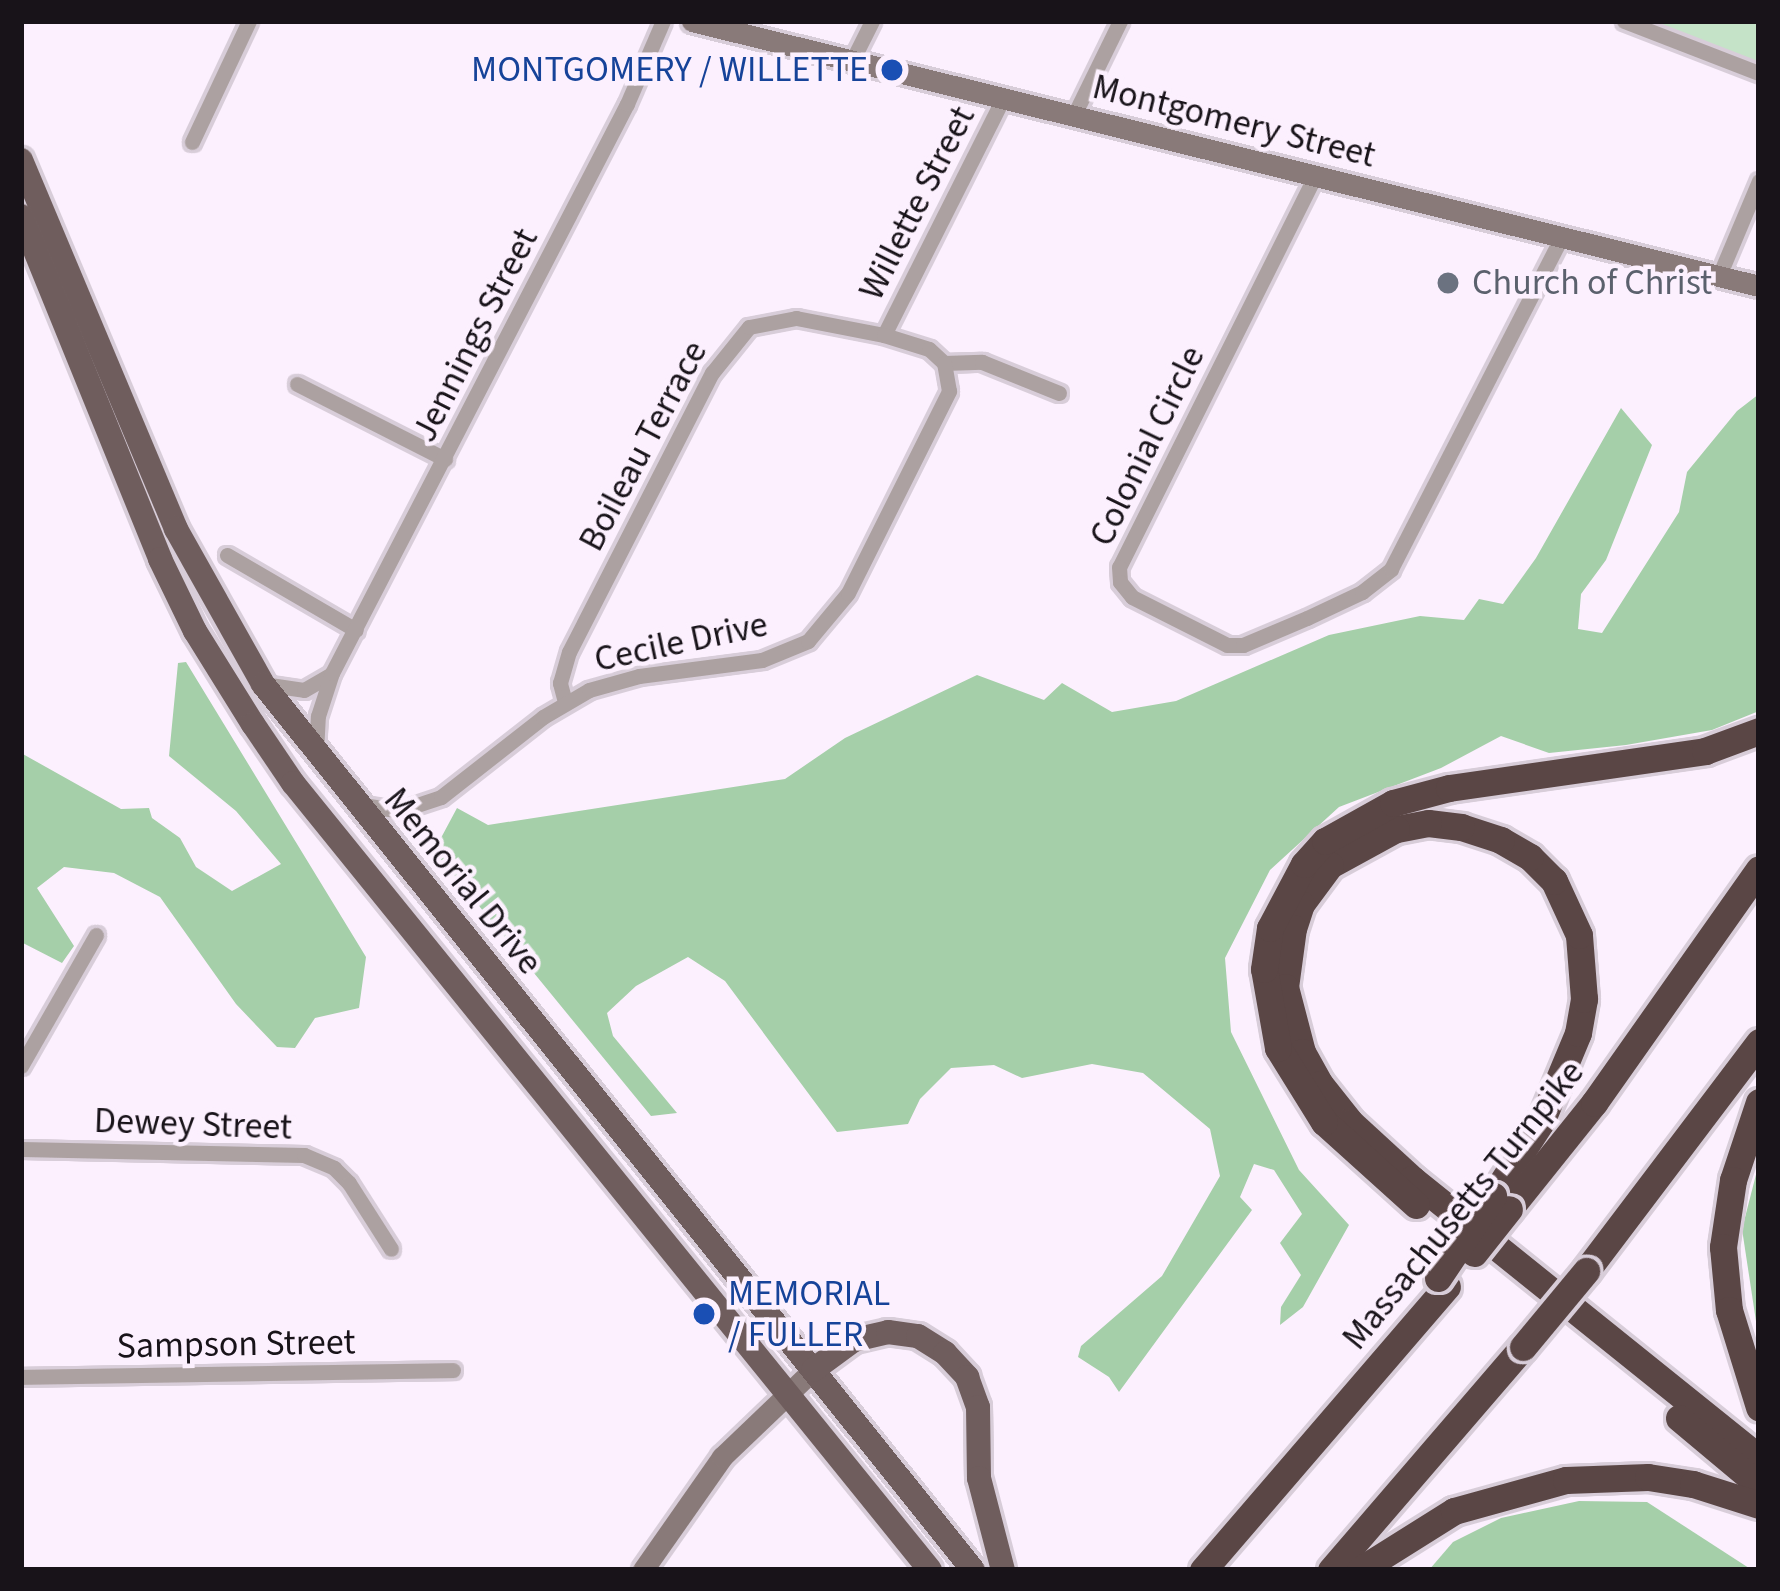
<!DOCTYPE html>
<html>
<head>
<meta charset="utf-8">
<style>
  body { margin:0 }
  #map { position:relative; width:1780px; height:1591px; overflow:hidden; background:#fcf0fe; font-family:"Source Sans 3",sans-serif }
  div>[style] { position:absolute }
  .green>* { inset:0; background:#c5e3c8 }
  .forest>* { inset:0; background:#a5cfa9 }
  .roads { filter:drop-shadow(3px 0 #d8cdd9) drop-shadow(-3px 0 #d8cdd9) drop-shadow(0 3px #d8cdd9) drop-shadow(0 -3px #d8cdd9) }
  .minor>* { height:15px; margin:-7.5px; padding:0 7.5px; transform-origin:7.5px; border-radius:7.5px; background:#aca1a1 }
  .secondary>* { height:21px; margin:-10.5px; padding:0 10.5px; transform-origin:10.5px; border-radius:10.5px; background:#897a79 }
  .primary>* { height:24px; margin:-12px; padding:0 12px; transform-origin:12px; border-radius:12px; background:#6f5d5d }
  .motorway>* { height:27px; margin:-13.5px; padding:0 13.5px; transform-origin:13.5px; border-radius:13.5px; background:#5a4645 }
  .bridges { filter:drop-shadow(3px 0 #d8cdd9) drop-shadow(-3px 0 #d8cdd9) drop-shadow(0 3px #d8cdd9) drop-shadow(0 -3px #d8cdd9) }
  .motorway-bridge>* { height:27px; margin:-13.5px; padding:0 13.5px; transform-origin:13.5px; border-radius:13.5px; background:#5a4645 }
  .dots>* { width:33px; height:33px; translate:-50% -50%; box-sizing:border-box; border:6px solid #fcf0fe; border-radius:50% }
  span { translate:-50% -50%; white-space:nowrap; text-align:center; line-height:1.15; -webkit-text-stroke:9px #fcf0fe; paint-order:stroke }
  .transit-label { font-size:36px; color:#164399 }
  .right { translate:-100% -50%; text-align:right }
  .left { translate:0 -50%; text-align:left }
  .street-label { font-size:36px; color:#181319 }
  .worship-label { font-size:36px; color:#5b616d }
  .frame { position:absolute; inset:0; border:24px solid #181319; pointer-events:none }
</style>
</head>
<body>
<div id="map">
  <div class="green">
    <i style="clip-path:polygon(1647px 21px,1759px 21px,1759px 74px,1720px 47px)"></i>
  </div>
  <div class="forest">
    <i style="clip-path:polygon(1759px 394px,1759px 711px,1712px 730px,1626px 745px,1549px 753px,1501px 736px,1441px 768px,1339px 807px,1270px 870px,1225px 958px,1231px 1032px,1299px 1170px,1349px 1225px,1303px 1307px,1280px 1325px,1281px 1307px,1301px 1275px,1280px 1243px,1302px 1214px,1274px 1170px,1254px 1164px,1240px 1197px,1252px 1210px,1119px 1392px,1109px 1377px,1078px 1357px,1081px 1346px,1162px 1276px,1220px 1176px,1210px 1129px,1143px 1073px,1092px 1064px,1022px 1078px,994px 1065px,951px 1068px,920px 1099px,908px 1124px,837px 1132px,725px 981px,688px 957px,636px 986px,607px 1013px,613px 1036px,677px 1113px,651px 1116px,434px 851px,457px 808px,488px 825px,785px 779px,845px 738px,977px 675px,1044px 700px,1062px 683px,1112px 712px,1176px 701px,1329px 635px,1420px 616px,1464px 620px,1479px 599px,1503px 604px,1536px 558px,1621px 408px,1652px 445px,1606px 560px,1581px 594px,1578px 629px,1602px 633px,1679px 512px,1687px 472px,1737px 411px)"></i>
    <i style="clip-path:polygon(186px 662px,366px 957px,359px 1008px,315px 1018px,295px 1048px,277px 1047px,236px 1004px,160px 897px,114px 873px,64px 867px,37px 888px,74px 946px,62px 963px,21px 942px,21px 753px,121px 809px,149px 808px,152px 818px,180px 838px,196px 867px,232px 891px,281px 864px,236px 811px,169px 756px,178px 663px)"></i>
    <i style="clip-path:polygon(1759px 1163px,1759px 1341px,1742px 1229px)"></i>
    <i style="clip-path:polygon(1579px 1501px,1647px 1502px,1752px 1570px,1429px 1570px,1453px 1542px,1501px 1518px)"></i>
  </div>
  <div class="roads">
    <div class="minor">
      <i style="left:1624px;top:21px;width:145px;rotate:21.1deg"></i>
      <i style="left:852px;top:61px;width:45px;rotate:-63.4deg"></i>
      <i style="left:1074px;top:115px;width:105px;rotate:-63.9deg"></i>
      <i style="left:192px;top:142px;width:134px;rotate:-64.8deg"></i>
      <i style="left:1315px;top:176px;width:437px;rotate:116.6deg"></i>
      <i style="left:1119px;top:567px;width:15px;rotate:86deg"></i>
      <i style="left:1120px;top:582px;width:19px;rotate:51deg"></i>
      <i style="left:1132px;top:597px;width:106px;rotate:26.8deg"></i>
      <i style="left:1227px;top:645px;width:16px"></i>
      <i style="left:1243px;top:645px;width:69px;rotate:-22.9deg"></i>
      <i style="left:1307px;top:618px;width:61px;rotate:-25.3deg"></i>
      <i style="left:1362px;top:592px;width:37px;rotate:-38deg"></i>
      <i style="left:1391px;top:569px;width:374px;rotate:-62.8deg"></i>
      <i style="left:1719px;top:276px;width:103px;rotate:-67.2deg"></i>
      <i style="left:884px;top:335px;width:265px;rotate:-63.3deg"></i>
      <i style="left:297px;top:384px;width:166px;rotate:26.9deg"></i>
      <i style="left:227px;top:555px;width:149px;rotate:30.2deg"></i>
      <i style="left:263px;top:684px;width:41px;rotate:8.3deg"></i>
      <i style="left:304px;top:690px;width:30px;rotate:-30deg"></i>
      <i style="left:565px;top:702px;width:20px;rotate:-105deg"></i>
      <i style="left:560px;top:683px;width:32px;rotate:-74deg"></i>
      <i style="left:569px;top:652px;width:314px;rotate:-62.9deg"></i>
      <i style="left:712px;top:373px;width:59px;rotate:-51.2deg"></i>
      <i style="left:749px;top:327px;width:48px;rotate:-10.8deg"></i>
      <i style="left:796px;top:318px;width:90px;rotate:10.9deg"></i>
      <i style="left:884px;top:335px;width:47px;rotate:17.3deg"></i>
      <i style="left:929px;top:349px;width:21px;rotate:43deg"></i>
      <i style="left:944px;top:363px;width:38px;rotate:-2deg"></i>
      <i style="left:982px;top:362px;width:83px;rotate:21.9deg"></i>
      <i style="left:316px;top:752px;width:36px;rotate:-87deg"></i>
      <i style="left:318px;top:716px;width:45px;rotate:-72deg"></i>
      <i style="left:332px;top:673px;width:641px;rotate:-62.6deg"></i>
      <i style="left:627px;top:104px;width:90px;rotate:-66.6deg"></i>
      <i style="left:363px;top:805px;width:36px;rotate:9deg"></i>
      <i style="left:399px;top:811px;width:44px;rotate:-18.4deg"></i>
      <i style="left:441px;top:797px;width:130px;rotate:-38.1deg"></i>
      <i style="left:543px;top:717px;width:53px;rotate:-30.4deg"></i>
      <i style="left:589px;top:690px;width:52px;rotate:-15.6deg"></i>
      <i style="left:639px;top:676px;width:124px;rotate:-7.4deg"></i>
      <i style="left:762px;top:660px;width:50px;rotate:-22.4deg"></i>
      <i style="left:808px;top:641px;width:62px;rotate:-50.2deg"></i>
      <i style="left:848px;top:593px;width:226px;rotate:-63.4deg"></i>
      <i style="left:949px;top:391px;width:28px;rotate:-100deg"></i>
      <i style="left:21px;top:1066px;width:151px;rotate:-60.2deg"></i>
      <i style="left:21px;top:1149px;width:283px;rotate:1.2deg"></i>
      <i style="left:304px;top:1155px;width:33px;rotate:23deg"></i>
      <i style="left:334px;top:1168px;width:21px;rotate:45deg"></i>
      <i style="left:349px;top:1183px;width:78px;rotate:57.5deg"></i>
      <i style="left:21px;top:1377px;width:432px;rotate:-0.9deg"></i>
    </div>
    <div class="secondary">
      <i style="left:692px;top:21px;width:1099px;rotate:13.95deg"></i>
      <i style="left:643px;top:1570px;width:138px;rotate:-55deg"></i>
      <i style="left:722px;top:1457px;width:126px;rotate:-43.7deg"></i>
    </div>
    <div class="primary">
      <i style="left:21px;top:160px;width:400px;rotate:67.2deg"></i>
      <i style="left:176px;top:529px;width:178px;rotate:60.7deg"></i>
      <i style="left:263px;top:684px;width:1135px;rotate:51.29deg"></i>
      <i style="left:21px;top:216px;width:370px;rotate:67.9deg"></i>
      <i style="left:160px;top:559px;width:80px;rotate:64.1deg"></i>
      <i style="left:195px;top:631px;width:110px;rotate:58.1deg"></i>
      <i style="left:253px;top:724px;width:71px;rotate:55.9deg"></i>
      <i style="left:293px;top:783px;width:1012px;rotate:51.01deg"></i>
      <i style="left:813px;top:1370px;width:51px;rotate:-36.2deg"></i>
      <i style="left:854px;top:1340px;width:35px;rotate:-13deg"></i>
      <i style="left:888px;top:1332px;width:30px;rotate:8deg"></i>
      <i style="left:918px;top:1336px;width:32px;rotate:32deg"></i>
      <i style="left:945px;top:1353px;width:33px;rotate:47deg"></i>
      <i style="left:967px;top:1377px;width:32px;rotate:70deg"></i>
      <i style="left:978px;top:1407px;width:71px;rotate:89.2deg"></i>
      <i style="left:979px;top:1478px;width:95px;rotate:75.4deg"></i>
    </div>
    <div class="motorway">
      <i style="left:1759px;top:1102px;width:82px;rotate:108.4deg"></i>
      <i style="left:1733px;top:1180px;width:68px;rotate:98.5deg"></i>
      <i style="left:1723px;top:1247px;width:63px;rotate:84.6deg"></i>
      <i style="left:1729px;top:1310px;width:102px;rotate:72.8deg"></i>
      <i style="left:1493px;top:1196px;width:88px;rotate:-57deg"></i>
      <i style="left:1541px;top:1122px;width:96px;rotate:-67.4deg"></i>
      <i style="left:1578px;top:1033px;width:35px;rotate:-80deg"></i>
      <i style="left:1584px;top:999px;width:64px;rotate:-94.5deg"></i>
      <i style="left:1579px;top:935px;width:60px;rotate:-114.8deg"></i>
      <i style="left:1554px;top:881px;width:34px;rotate:-135deg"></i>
      <i style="left:1530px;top:857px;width:34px;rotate:-150deg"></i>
      <i style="left:1501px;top:840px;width:42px;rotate:-162deg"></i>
      <i style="left:1461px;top:827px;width:33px;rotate:-173deg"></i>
      <i style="left:1428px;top:823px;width:33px;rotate:169deg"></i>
      <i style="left:1396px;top:829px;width:75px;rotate:151.4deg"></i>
      <i style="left:1330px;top:865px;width:49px;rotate:126.6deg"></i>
      <i style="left:1301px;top:904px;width:25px;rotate:108deg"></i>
      <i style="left:1293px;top:928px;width:60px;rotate:97.7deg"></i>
      <i style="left:1285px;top:987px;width:67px;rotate:75.3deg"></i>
      <i style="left:1302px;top:1052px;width:37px;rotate:61deg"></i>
      <i style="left:1320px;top:1084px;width:48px;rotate:51.7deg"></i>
      <i style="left:1350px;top:1122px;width:84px;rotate:42.6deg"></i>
      <i style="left:1412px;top:1179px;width:445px;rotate:38.8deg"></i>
      <i style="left:1416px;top:1205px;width:124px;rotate:-137.9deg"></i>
      <i style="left:1324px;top:1122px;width:87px;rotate:-121.9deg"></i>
      <i style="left:1278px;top:1048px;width:80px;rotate:-100deg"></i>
      <i style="left:1264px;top:969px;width:41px;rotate:-81.7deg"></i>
      <i style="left:1270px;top:928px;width:72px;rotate:-62deg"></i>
      <i style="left:1304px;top:864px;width:31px;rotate:-48deg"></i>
      <i style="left:1325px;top:841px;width:78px;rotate:-29.2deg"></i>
      <i style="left:1393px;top:803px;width:58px;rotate:-15deg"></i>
      <i style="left:1449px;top:788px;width:259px;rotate:-8.2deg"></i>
      <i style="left:1705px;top:751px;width:58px;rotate:-20.3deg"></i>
      <i style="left:1509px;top:1209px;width:136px;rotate:-51.3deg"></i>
      <i style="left:1594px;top:1103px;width:286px;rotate:-54.8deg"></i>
      <i style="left:1586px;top:1271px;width:287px;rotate:-52.9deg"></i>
      <i style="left:1679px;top:1418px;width:104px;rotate:39.9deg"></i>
      <i style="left:1203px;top:1570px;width:374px;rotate:-49.3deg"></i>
      <i style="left:1331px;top:1570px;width:294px;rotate:-49.3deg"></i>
      <i style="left:1360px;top:1570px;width:111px;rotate:-32.1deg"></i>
      <i style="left:1454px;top:1511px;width:116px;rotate:-15.5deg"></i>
      <i style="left:1566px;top:1480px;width:82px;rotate:-2.1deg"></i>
      <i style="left:1648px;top:1477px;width:46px;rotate:8.8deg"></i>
      <i style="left:1693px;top:1484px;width:69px;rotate:17.7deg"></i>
    </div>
  </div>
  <div class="bridges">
    <div class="motorway-bridge">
      <i style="left:1474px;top:1253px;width:56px;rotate:-51.5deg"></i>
      <i style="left:1438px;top:1278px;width:99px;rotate:-56.1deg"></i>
      <i style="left:1523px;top:1347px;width:99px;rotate:-50.3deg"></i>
    </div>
  </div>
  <div class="dots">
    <i style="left:892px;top:70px;background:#1a4fb4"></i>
    <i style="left:1448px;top:283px;background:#6b7280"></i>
    <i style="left:704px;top:1314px;background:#1a4fb4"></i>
  </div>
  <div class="transit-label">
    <span class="right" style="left:868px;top:70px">MONTGOMERY / WILLETTE</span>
    <span class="left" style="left:728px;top:1314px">MEMORIAL<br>/ FULLER</span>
  </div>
  <div class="street-label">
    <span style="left:1234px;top:121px;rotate:14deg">Montgomery Street</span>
    <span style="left:917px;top:203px;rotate:-63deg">Willette Street</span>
    <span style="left:475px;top:335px;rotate:-63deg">Jennings Street</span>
    <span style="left:643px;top:446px;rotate:-62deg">Boileau Terrace</span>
    <span style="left:1147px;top:446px;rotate:-64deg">Colonial Circle</span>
    <span style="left:681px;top:642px;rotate:-12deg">Cecile Drive</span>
    <span style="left:463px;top:881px;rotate:51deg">Memorial Drive</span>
    <span style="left:193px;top:1124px;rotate:2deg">Dewey Street</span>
    <span style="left:1463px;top:1205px;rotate:-51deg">Massachusetts Turnpike</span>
    <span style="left:236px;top:1344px;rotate:-1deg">Sampson Street</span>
  </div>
  <div class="worship-label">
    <span class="left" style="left:1472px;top:283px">Church of Christ</span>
  </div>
  <div class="frame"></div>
</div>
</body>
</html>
